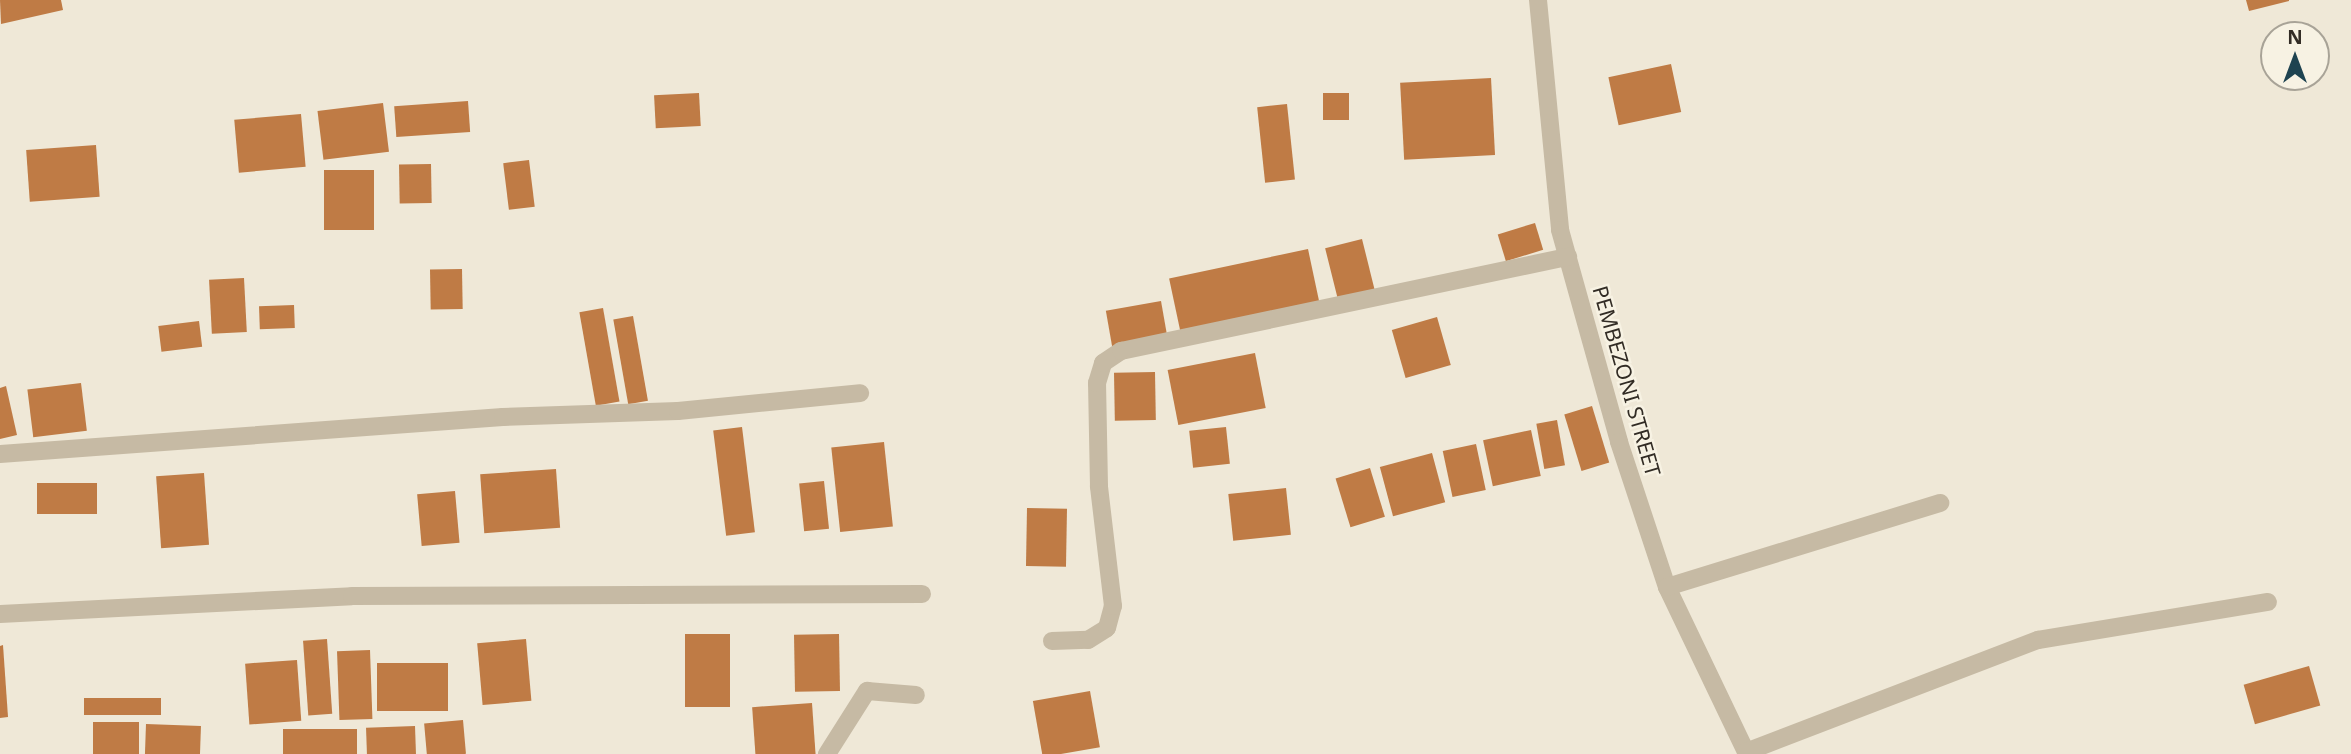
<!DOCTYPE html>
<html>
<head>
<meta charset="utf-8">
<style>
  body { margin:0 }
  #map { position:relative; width:2351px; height:754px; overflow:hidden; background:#efe8d7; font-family:"Noto Sans",sans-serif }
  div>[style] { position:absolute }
  .building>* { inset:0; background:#bf7b45; transform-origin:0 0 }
  .minor>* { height:18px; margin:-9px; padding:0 9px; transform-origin:9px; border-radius:9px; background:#c6baa4 }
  span { translate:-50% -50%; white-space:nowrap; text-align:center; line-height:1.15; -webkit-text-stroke:5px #f7f2e3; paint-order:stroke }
  .street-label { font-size:21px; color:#322c25 }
  .north { position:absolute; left:2260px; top:21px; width:70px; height:70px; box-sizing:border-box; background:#f7f2e3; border:2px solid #a8a397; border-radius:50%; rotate:0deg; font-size:19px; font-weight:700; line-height:28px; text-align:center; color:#322c25 }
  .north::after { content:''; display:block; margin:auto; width:24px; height:32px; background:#1e4350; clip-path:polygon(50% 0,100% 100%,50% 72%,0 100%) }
</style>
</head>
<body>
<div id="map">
  <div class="building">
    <i style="clip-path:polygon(0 0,61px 0,63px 10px,1px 24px)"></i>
    <i style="clip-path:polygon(2246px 0,2289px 0,2289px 1px,2249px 11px)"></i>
    <i style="left:1671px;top:64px;width:49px;height:64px;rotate:78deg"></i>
    <i style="left:1491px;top:78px;width:77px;height:91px;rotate:87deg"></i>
    <i style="left:699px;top:93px;width:33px;height:45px;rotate:87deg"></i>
    <i style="left:1323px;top:93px;width:26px;height:27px"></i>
    <i style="left:468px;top:101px;width:31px;height:74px;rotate:86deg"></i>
    <i style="left:383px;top:103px;width:49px;height:66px;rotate:83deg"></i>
    <i style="left:1287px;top:104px;width:76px;height:30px;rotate:84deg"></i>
    <i style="left:301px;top:114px;width:53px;height:67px;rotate:85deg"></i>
    <i style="left:96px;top:145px;width:52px;height:70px;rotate:86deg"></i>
    <i style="left:529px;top:160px;width:47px;height:26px;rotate:83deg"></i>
    <i style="left:431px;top:164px;width:39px;height:32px;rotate:89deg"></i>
    <i style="left:324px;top:170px;width:50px;height:60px"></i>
    <i style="left:1535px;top:223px;width:28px;height:39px;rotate:73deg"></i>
    <i style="left:1362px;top:239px;width:53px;height:38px;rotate:76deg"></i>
    <i style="left:1308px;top:249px;width:56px;height:142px;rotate:78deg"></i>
    <i style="left:462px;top:269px;width:40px;height:32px;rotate:89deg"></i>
    <i style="left:244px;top:278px;width:54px;height:35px;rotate:87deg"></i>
    <i style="left:1161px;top:301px;width:36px;height:56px;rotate:80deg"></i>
    <i style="left:294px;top:305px;width:23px;height:35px;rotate:88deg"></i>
    <i style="left:603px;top:308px;width:95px;height:24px;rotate:80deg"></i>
    <i style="left:633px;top:316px;width:86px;height:20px;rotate:80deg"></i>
    <i style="left:1437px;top:317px;width:50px;height:47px;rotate:74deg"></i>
    <i style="left:199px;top:321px;width:26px;height:41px;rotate:83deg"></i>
    <i style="left:1255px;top:353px;width:56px;height:89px;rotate:79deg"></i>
    <i style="left:1155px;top:372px;width:48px;height:41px;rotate:89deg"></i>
    <i style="left:81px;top:383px;width:48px;height:54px;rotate:83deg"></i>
    <i style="clip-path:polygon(6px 386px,17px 435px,0 439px,0 388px)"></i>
    <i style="left:1592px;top:406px;width:59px;height:29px;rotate:73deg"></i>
    <i style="left:1557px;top:420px;width:46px;height:21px;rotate:80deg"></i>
    <i style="left:742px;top:427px;width:106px;height:29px;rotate:83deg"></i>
    <i style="left:1226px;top:427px;width:37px;height:37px;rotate:84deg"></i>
    <i style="left:1531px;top:430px;width:47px;height:49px;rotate:78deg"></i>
    <i style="left:884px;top:442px;width:85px;height:53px;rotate:84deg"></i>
    <i style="left:1476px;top:444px;width:47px;height:34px;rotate:78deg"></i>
    <i style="left:1432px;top:453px;width:51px;height:54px;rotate:75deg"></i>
    <i style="left:1370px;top:468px;width:51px;height:36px;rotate:73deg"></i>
    <i style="left:556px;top:469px;width:59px;height:76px;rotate:86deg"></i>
    <i style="left:204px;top:473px;width:72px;height:48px;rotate:86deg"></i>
    <i style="left:824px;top:481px;width:48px;height:25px;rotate:84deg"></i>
    <i style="left:37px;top:483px;width:60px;height:31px"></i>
    <i style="left:1286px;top:488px;width:47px;height:58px;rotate:84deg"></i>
    <i style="left:455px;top:491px;width:52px;height:38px;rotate:85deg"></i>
    <i style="left:1027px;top:508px;width:40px;height:58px;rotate:1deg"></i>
    <i style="left:685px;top:634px;width:45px;height:73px"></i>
    <i style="left:839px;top:634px;width:57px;height:45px;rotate:89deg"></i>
    <i style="left:327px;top:639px;width:75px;height:24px;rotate:86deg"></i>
    <i style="left:526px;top:639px;width:62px;height:49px;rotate:85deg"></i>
    <i style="clip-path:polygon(3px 645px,8px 717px,0 718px,0 646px)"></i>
    <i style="left:370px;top:650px;width:69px;height:33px;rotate:88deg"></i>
    <i style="left:297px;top:660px;width:61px;height:52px;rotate:86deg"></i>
    <i style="left:377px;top:663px;width:71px;height:48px"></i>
    <i style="left:2309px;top:666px;width:41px;height:68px;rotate:74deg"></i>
    <i style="left:1090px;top:691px;width:57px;height:58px;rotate:80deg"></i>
    <i style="left:84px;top:698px;width:77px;height:17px"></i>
    <i style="left:812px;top:703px;width:51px;height:60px;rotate:86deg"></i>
    <i style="left:463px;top:720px;width:34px;height:39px;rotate:85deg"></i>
    <i style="left:93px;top:722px;width:46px;height:32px"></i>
    <i style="left:146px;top:724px;width:55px;height:30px;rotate:2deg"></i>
    <i style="left:415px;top:726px;width:28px;height:49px;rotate:88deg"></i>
    <i style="left:357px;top:729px;width:25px;height:74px;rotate:90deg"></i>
  </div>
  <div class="minor">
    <i style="left:1538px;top:0;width:231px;rotate:84.5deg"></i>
    <i style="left:1560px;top:230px;width:220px;rotate:74.4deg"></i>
    <i style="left:1619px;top:442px;width:153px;rotate:71.7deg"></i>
    <i style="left:1667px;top:587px;width:185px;rotate:64.4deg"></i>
    <i style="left:0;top:454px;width:504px;rotate:-4.21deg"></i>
    <i style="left:503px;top:417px;width:175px;rotate:-2deg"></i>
    <i style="left:678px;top:411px;width:183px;rotate:-5.6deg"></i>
    <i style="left:1667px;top:587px;width:286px;rotate:-17.1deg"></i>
    <i style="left:0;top:614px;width:352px;rotate:-2.9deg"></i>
    <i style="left:352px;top:596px;width:570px;rotate:-0.2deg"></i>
    <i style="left:1052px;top:641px;width:36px;rotate:-2deg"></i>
    <i style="left:1088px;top:640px;width:22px;rotate:-32deg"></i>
    <i style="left:1107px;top:628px;width:23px;rotate:-75deg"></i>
    <i style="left:1113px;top:606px;width:121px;rotate:-96.7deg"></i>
    <i style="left:1099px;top:486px;width:103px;rotate:-91.1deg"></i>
    <i style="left:1097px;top:383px;width:21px;rotate:-73deg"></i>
    <i style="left:1103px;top:363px;width:22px;rotate:-34deg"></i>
    <i style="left:1121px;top:351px;width:457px;rotate:-11.9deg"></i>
    <i style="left:1746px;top:752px;width:313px;rotate:-21deg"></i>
    <i style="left:2038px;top:640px;width:233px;rotate:-9.4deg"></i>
    <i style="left:827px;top:754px;width:75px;rotate:-57.6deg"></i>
    <i style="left:867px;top:691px;width:49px;rotate:4.7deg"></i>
  </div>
  <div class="street-label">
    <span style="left:1627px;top:381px;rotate:74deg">PEMBEZONI STREET</span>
  </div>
  <div class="north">N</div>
</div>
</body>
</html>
